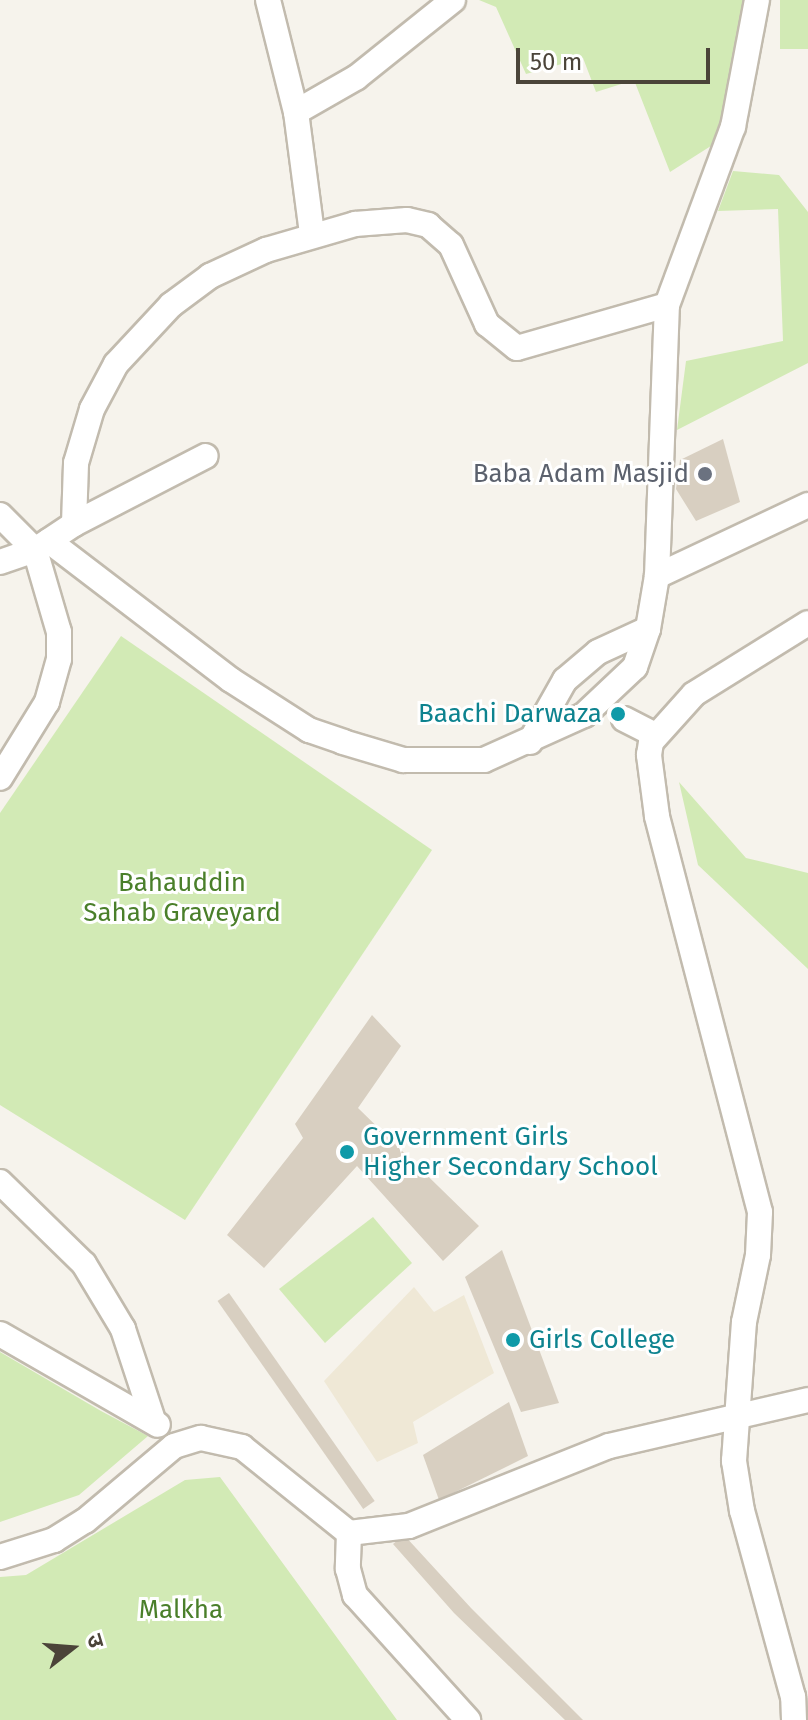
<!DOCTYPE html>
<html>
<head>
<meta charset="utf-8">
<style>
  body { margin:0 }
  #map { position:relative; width:808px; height:1720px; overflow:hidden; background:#f6f3ec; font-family:"Fira Sans","Noto Sans Devanagari",sans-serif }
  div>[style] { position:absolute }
  .education>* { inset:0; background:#efe8d6 }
  .green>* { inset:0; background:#d2eab5; transform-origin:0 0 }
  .building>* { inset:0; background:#d8cfc1; transform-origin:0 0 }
  .roads { filter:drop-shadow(2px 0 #c2bbae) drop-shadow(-2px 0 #c2bbae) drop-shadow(0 2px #c2bbae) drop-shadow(0 -2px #c2bbae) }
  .minor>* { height:24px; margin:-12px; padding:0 12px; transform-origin:12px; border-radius:12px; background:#fff }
  .dots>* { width:22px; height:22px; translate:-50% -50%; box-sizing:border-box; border:4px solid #fff; border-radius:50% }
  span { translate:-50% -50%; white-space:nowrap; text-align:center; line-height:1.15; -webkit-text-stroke:6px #fff; paint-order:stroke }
  .worship-label { font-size:26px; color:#5b616d }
  .right { translate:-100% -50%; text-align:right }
  .culture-label { font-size:26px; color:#0d838f }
  .left { translate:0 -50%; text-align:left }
  .park-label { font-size:26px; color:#4a7f2a }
  .north { position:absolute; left:32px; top:1608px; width:80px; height:80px; -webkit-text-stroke:6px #fff; paint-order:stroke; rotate:73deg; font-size:22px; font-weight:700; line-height:32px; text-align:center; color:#4b4439 }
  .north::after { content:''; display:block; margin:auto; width:28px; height:36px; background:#4b4439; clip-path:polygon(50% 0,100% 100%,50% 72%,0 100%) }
  .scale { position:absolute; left:516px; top:48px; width:194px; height:36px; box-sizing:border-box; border:4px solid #4b4439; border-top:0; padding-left:10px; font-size:24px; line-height:28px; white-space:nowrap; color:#4b4439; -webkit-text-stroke:6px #fff; paint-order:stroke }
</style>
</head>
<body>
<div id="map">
  <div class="education">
    <i style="clip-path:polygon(414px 1287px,434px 1312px,464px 1295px,494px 1373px,413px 1422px,418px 1443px,377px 1462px,324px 1381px)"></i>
  </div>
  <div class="green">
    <i style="clip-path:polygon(479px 0,743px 0,736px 55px,714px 144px,670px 172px,634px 80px,596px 92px,583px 58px,526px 74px,496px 7px)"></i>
    <i style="left:780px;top:0;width:28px;height:49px"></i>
    <i style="clip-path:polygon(733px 171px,779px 175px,808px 212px,808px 363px,677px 430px,686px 361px,783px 341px,778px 209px,718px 211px)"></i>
    <i style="clip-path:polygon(121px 636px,432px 850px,185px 1220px,0 1105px,0 813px)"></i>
    <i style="clip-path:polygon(679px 782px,746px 858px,808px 873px,808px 969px,698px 865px)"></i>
    <i style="clip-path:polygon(373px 1217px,412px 1263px,325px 1343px,279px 1289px)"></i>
    <i style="clip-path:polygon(0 1352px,101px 1411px,148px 1436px,79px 1495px,0 1522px)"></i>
    <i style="clip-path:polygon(220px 1477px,397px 1720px,0 1720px,0 1577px,26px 1575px,185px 1480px)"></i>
  </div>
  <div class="building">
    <i style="clip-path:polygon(723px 439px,740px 502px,696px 521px,676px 489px,680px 460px)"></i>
    <i style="clip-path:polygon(372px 1015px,401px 1046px,358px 1108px,479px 1226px,443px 1261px,357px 1166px,264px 1268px,227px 1235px,303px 1138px,295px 1124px)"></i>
    <i style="clip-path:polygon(502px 1250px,559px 1403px,521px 1412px,465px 1277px)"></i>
    <i style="left:229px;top:1293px;width:254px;height:14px;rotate:55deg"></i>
    <i style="clip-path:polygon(509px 1402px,528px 1456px,439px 1500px,423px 1455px)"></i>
    <i style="clip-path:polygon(404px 1535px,471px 1608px,583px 1720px,565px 1720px,454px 1613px,393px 1544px)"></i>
  </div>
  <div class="roads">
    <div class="minor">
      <i style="left:268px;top:0;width:115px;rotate:76deg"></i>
      <i style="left:296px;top:112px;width:122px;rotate:82.5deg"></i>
      <i style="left:296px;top:112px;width:70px;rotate:-29.8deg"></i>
      <i style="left:357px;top:77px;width:123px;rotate:-38.7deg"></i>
      <i style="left:0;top:515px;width:49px;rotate:45deg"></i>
      <i style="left:35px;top:550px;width:85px;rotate:73.7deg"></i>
      <i style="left:59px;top:632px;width:27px;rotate:90deg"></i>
      <i style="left:59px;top:659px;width:45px;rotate:105.6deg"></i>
      <i style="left:47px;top:702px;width:89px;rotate:121.7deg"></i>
      <i style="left:74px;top:524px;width:61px;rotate:-88.1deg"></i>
      <i style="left:76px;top:463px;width:56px;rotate:-73.5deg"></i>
      <i style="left:92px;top:409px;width:51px;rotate:-61.9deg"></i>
      <i style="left:116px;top:364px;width:81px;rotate:-47deg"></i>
      <i style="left:171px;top:305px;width:49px;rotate:-36.6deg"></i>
      <i style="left:210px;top:276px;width:62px;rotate:-24.9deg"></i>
      <i style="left:266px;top:250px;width:93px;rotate:-16.3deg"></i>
      <i style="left:355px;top:224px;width:52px;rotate:-4.4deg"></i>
      <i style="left:407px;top:220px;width:22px;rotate:13deg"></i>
      <i style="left:428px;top:225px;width:30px;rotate:41deg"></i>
      <i style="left:451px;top:245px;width:87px;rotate:65.5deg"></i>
      <i style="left:487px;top:324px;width:38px;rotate:39deg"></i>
      <i style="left:517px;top:348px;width:156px;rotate:-16deg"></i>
      <i style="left:49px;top:541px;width:229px;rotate:37.4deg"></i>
      <i style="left:231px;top:680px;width:93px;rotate:32.7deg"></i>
      <i style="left:309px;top:730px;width:36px;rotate:19deg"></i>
      <i style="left:343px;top:742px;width:63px;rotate:16.7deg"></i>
      <i style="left:403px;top:760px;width:81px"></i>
      <i style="left:484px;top:760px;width:110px;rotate:-24.2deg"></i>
      <i style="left:584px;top:715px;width:70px;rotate:-43.3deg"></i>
      <i style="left:635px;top:667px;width:40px;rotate:-71.1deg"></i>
      <i style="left:648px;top:629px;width:54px;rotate:-80.4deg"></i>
      <i style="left:657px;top:576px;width:271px;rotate:-87.9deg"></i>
      <i style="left:667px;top:305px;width:190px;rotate:-69.7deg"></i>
      <i style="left:733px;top:127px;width:129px;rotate:-79.3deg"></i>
      <i style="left:0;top:562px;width:37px;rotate:-19deg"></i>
      <i style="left:35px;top:550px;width:47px;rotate:-33.7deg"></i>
      <i style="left:74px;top:524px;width:148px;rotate:-27.3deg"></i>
      <i style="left:657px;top:576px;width:167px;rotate:-25.2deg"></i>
      <i style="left:624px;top:719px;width:36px;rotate:27deg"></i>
      <i style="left:530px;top:742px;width:71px;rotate:-60.6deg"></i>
      <i style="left:565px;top:680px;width:43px;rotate:-40.3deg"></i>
      <i style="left:598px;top:652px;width:55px;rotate:-24.7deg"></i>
      <i style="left:0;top:1182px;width:117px;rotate:44.3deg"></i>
      <i style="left:84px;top:1264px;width:76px;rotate:59deg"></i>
      <i style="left:123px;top:1329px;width:93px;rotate:71.8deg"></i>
      <i style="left:0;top:1334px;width:182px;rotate:29.9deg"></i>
      <i style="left:349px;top:1533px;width:36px;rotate:92deg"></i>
      <i style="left:348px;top:1569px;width:27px;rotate:75deg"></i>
      <i style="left:355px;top:1595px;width:169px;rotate:47.9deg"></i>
      <i style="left:0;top:1557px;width:57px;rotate:-17.5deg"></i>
      <i style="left:54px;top:1540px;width:36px;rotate:-32deg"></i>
      <i style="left:85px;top:1521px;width:116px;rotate:-40.1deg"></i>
      <i style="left:174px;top:1446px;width:28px;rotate:-17deg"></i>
      <i style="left:201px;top:1438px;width:42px;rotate:12.4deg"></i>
      <i style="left:242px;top:1447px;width:137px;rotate:38.8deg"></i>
      <i style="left:349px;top:1533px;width:60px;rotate:-6.7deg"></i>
      <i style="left:409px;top:1526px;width:215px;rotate:-21.8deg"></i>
      <i style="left:609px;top:1446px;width:204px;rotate:-13deg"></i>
      <i style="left:794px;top:1720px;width:23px;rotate:-92deg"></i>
      <i style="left:793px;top:1697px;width:193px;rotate:-105.3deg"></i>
      <i style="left:742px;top:1511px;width:51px;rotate:-99.1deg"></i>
      <i style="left:734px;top:1461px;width:139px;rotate:-85.9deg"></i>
      <i style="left:744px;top:1322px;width:68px;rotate:-78.2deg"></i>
      <i style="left:758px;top:1255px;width:43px;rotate:-87.3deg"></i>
      <i style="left:760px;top:1212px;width:409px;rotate:-104.6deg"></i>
      <i style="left:657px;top:816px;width:62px;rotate:-97.5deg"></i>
      <i style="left:649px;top:755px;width:13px;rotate:-81deg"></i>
      <i style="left:651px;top:742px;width:64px;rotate:-48.1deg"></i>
      <i style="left:694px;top:694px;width:134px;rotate:-31.9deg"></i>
    </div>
  </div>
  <div class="dots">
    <i style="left:705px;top:474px;background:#6b7280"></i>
    <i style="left:618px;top:714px;background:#0f9aa8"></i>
    <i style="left:347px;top:1152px;background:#0f9aa8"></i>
    <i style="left:513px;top:1340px;background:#0f9aa8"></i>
  </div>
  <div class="worship-label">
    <span class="right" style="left:689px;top:474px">Baba Adam Masjid</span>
  </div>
  <div class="culture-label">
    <span class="right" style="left:602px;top:714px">Baachi Darwaza</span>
    <span class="left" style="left:363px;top:1152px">Government Girls<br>Higher Secondary School</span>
    <span class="left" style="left:529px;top:1340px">Girls College</span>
  </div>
  <div class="park-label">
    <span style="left:182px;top:898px">Bahauddin<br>Sahab Graveyard</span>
    <span style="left:181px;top:1610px">Malkha</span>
  </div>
  <div class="north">उ</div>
  <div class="scale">50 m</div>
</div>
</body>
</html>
